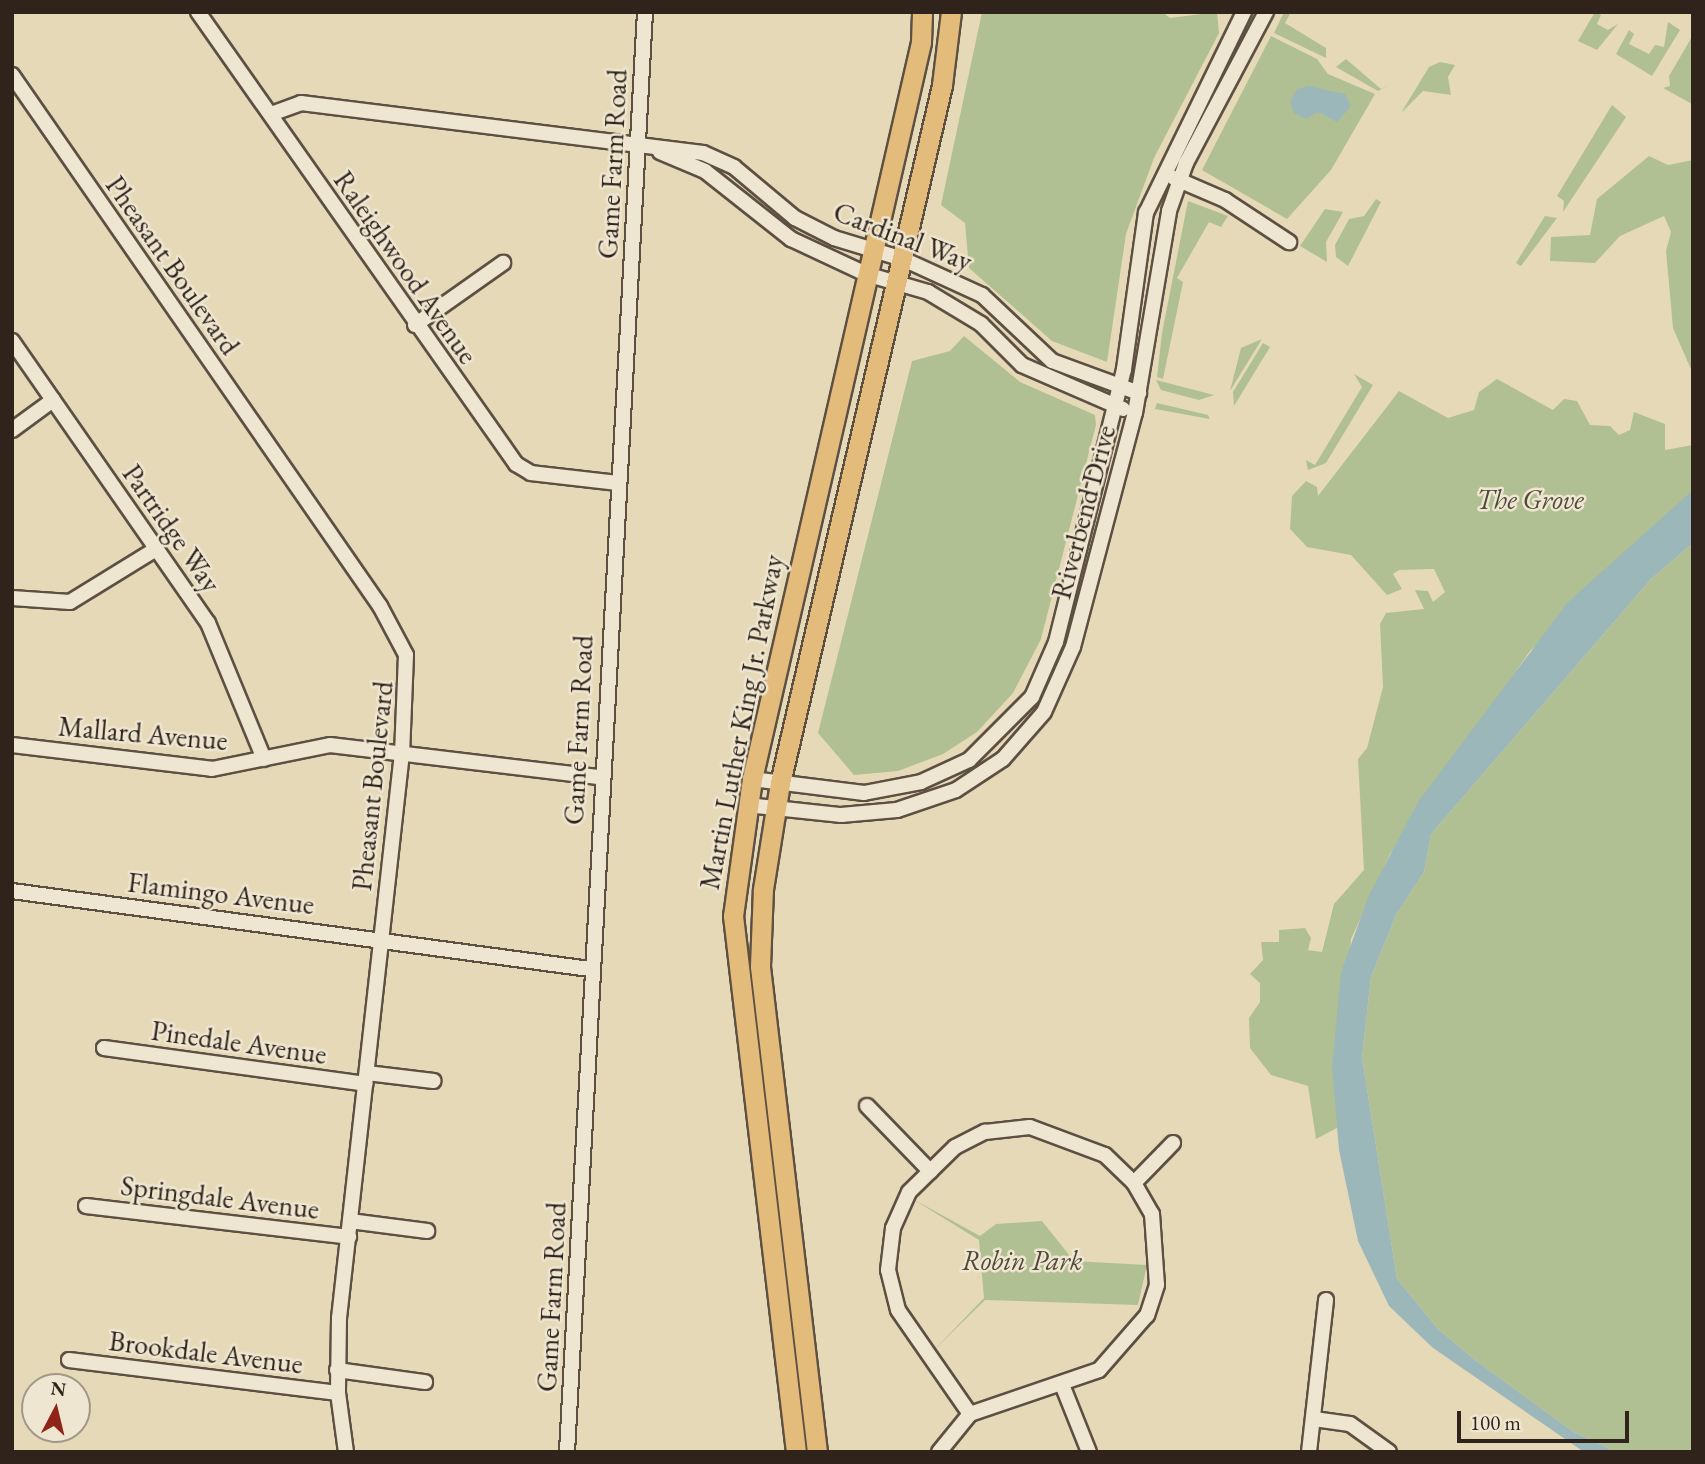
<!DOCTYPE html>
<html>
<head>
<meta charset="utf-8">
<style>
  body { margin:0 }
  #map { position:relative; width:1705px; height:1464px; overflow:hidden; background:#e6d9b8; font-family:"EB Garamond",serif }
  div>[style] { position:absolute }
  .green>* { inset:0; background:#b1c092 }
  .water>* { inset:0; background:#9bb7b9 }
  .roads { filter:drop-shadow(2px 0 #5d5043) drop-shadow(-2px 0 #5d5043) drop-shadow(0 2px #5d5043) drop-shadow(0 -2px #5d5043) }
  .minor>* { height:14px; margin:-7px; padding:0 7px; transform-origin:7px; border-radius:7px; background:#efe6d1 }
  .major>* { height:19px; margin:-9.5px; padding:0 9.5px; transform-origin:9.5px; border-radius:9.5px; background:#e3bc7c }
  span { translate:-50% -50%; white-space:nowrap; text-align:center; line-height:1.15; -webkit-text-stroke:5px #efe6d1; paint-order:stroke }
  .street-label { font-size:28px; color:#2f231c }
  .park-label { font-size:28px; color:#504a3a; font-style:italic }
  .frame { position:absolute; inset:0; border:14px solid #2f231c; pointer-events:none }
  .north { position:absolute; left:21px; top:1373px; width:70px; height:70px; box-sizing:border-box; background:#efe6d1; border:2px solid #a29889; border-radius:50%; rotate:7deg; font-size:19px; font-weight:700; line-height:28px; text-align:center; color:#2f231c }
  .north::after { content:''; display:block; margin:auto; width:24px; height:32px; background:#8f2418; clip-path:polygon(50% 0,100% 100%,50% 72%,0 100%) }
  .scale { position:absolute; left:1457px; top:1411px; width:172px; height:32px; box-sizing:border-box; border:4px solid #2f231c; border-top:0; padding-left:9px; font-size:21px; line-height:24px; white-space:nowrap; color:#2f231c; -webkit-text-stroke:5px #efe6d1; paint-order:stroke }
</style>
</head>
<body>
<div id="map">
  <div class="green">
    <i style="clip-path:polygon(982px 12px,1162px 12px,1170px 18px,1217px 12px,1219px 33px,1154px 158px,1126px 234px,1107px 362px,1052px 341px,969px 268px,965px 223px,941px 205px)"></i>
    <i style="clip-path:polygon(1284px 12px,1291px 12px,1285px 23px,1326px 48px,1326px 58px,1274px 33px)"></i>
    <i style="clip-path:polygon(1595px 12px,1601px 15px,1597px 24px,1608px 30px,1618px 24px,1597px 50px,1578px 41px)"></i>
    <i style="clip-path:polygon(1668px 22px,1680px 30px,1652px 76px,1616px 54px,1629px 30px,1634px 34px,1629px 44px,1649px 54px,1655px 45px,1664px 47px)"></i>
    <i style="clip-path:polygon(1693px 35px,1693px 104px,1692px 104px,1663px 88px,1670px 86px,1669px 76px)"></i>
    <i style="clip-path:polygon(1271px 36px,1317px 59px,1328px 74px,1375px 94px,1331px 170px,1287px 219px,1202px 170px)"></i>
    <i style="clip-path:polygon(1346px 59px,1381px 89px,1391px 84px,1378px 91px,1336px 67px)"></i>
    <i style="clip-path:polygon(1440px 62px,1455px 65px,1448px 77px,1451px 95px,1423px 91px,1401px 113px,1429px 67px)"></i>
    <i style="clip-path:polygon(1612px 105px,1626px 117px,1563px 212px,1564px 201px,1557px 196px)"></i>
    <i style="clip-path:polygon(1649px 156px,1668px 165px,1693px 160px,1693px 374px,1673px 328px,1666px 251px,1671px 232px,1664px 216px,1620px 236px,1595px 263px,1550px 261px,1551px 237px,1590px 235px,1597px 199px)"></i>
    <i style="clip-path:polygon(1376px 199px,1381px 202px,1348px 266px,1336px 257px,1335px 245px,1349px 219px,1364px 216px)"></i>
    <i style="clip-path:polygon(1188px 201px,1228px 216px,1221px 227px,1209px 222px,1177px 278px,1183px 282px,1163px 379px,1157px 377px,1162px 333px)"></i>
    <i style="clip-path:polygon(1325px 209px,1343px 212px,1326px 242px,1327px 262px,1300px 246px)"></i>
    <i style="clip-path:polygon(1545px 216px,1557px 218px,1521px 266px,1516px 263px)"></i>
    <i style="clip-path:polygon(964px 336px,1020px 382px,1095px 415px,1096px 425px,1041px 639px,1013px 693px,977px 732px,943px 754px,898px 771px,854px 775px,818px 733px,912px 361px,950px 351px)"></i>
    <i style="clip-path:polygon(1262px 339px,1230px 391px,1241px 348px)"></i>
    <i style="clip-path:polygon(1263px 343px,1270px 347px,1234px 406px,1233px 392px)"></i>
    <i style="clip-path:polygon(1354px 374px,1373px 385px,1326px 463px,1308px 470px,1306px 460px,1315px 465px,1362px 387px)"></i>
    <i style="clip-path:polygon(1497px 379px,1553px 410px,1564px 399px,1577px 401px,1590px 425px,1610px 426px,1619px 435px,1630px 430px,1634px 412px,1665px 424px,1665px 450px,1693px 445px,1693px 497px,1530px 651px,1390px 854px,1351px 939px,1337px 1128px,1316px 1139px,1308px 1086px,1271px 1075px,1250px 1048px,1249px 1018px,1260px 1002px,1260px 983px,1250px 974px,1263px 960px,1261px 942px,1279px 942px,1279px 930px,1305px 928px,1311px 938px,1308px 950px,1322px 952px,1334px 904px,1364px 870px,1358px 759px,1367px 748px,1383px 687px,1380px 624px,1386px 613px,1424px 609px,1415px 590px,1428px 591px,1433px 602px,1445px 592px,1434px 569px,1399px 570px,1393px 574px,1402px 589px,1387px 595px,1351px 555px,1307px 547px,1290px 529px,1292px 496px,1306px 481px,1317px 487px,1318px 496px,1399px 391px,1448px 418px,1474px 410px,1479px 392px)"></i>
    <i style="clip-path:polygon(1156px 380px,1214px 395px,1199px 400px,1161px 390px)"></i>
    <i style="clip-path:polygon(1157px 403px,1208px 415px,1210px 419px,1155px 409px)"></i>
    <i style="clip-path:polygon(1693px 543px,1693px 1452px,1616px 1452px,1572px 1431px,1475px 1360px,1438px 1329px,1397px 1279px,1362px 1057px,1371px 977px,1396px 915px,1424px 872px,1431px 834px,1651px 579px)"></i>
    <i style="clip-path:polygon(911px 1198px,980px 1236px,996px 1224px,1042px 1221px,1074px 1261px,1147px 1265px,1138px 1305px,985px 1300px,933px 1351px,984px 1298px,979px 1240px)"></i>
  </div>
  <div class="water">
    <i style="clip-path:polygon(1308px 86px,1345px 94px,1351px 106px,1337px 122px,1318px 112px,1306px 119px,1294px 113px,1290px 102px,1297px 89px)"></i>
    <i style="clip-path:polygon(1693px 490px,1693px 543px,1651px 579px,1431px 834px,1424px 872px,1396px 915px,1371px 977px,1362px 1057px,1397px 1279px,1438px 1329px,1475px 1360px,1572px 1431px,1616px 1452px,1584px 1452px,1433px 1348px,1389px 1306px,1358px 1241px,1339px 1150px,1332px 1068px,1341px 972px,1369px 895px,1418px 802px,1568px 602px)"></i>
  </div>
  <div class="roads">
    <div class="minor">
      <i style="left:198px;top:12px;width:553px;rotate:54.87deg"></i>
      <i style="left:516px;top:464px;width:17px;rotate:31deg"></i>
      <i style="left:531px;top:473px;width:87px;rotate:6.6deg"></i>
      <i style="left:12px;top:75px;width:646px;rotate:55.28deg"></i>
      <i style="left:380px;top:606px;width:55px;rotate:62deg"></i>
      <i style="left:406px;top:655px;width:98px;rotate:92.3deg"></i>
      <i style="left:402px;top:753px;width:569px;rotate:96.36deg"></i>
      <i style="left:339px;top:1318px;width:75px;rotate:90.8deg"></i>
      <i style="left:338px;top:1393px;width:60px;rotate:82.3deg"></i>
      <i style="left:271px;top:114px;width:32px;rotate:-20deg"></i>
      <i style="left:301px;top:103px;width:405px;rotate:7.1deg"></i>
      <i style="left:703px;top:153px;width:34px;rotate:24deg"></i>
      <i style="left:734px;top:167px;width:80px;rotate:39.9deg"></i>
      <i style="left:795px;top:218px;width:44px;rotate:27.1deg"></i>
      <i style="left:834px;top:238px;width:72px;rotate:16.9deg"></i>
      <i style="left:903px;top:259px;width:87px;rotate:24.5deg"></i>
      <i style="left:982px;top:295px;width:96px;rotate:43.3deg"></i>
      <i style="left:1052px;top:361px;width:93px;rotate:20.2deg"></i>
      <i style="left:660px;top:152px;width:49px;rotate:22.9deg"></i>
      <i style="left:705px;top:171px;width:110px;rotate:38.3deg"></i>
      <i style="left:791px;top:239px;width:83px;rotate:25deg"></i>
      <i style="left:866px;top:274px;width:65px;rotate:16.2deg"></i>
      <i style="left:928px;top:292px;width:62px;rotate:31.1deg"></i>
      <i style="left:981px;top:324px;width:58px;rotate:45deg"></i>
      <i style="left:1022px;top:365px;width:110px;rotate:23.5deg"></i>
      <i style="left:1174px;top:178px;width:56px;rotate:23.3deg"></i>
      <i style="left:1225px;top:200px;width:77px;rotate:33.3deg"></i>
      <i style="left:415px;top:325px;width:108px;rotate:-35.2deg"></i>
      <i style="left:12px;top:341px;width:343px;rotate:55.2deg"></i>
      <i style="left:208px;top:623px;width:147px;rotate:67.6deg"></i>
      <i style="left:12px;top:430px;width:51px;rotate:-36.2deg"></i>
      <i style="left:12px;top:598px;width:58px;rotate:3.9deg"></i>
      <i style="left:70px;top:602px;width:101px;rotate:-31.6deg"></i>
      <i style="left:12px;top:745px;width:201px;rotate:6.8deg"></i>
      <i style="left:212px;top:769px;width:120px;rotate:-11.5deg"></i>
      <i style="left:330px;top:745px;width:272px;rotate:6.8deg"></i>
      <i style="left:752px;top:779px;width:113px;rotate:7.1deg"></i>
      <i style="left:864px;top:793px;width:58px;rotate:-10.9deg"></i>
      <i style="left:921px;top:782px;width:53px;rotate:-24.6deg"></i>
      <i style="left:969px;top:760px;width:89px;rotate:-45deg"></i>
      <i style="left:1032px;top:697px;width:60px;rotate:-66.4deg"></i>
      <i style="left:1056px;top:642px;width:281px;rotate:-76deg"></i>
      <i style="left:1124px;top:369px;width:158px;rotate:-82deg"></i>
      <i style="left:1146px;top:213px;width:224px;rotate:-64deg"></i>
      <i style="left:747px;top:805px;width:95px;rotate:6.1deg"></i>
      <i style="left:841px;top:815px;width:56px;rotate:-5.1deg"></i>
      <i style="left:897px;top:810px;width:62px;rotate:-18.7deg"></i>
      <i style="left:956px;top:790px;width:56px;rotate:-33.4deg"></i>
      <i style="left:1003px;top:759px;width:62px;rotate:-48.9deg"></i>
      <i style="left:1044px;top:712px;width:71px;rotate:-66deg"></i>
      <i style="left:1073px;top:647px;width:242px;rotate:-75.2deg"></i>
      <i style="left:1135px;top:413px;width:205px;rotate:-80.4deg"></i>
      <i style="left:1169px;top:211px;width:51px;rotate:-70.5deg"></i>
      <i style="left:1186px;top:163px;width:171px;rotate:-62.1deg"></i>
      <i style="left:12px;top:891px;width:583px;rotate:7.69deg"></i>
      <i style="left:104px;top:1048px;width:264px;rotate:7.8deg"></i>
      <i style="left:367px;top:1073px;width:67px;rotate:6.8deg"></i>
      <i style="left:867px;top:1106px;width:91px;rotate:45.9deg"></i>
      <i style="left:1030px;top:1127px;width:80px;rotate:20.5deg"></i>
      <i style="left:1105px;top:1155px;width:40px;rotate:44deg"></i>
      <i style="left:1134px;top:1183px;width:36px;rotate:60deg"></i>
      <i style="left:1152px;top:1214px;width:71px;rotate:86deg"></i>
      <i style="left:1157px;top:1285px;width:32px;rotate:108deg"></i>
      <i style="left:1147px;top:1315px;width:73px;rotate:131.1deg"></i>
      <i style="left:1099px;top:1370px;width:136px;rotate:161.2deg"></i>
      <i style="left:970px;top:1414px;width:126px;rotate:-124.7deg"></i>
      <i style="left:898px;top:1310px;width:41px;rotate:-104deg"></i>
      <i style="left:888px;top:1270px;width:42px;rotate:-83.2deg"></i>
      <i style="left:893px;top:1228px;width:39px;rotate:-66deg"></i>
      <i style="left:909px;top:1192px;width:64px;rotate:-44.4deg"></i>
      <i style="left:955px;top:1147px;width:34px;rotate:-27deg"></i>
      <i style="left:985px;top:1132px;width:45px;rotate:-6.3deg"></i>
      <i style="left:1134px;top:1183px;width:56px;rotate:-45.7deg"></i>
      <i style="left:86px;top:1206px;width:265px;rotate:6.7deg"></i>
      <i style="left:350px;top:1221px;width:78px;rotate:7.4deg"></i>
      <i style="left:69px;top:1360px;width:271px;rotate:7deg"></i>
      <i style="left:337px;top:1370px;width:89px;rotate:7.8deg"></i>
      <i style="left:1063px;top:1387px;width:70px;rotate:68.2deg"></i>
      <i style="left:1314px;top:1419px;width:36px;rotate:8deg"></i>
      <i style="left:1350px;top:1424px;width:48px;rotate:35.7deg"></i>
      <i style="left:567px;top:1452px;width:1442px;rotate:-86.9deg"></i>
      <i style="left:939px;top:1452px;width:49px;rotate:-50.8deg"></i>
      <i style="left:1309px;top:1452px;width:153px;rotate:-83.6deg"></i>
    </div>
    <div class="major">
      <i style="left:796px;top:1452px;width:540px;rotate:-96.7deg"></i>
      <i style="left:733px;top:916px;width:138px;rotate:-82.1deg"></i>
      <i style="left:752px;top:779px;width:756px;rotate:-77.08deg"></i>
      <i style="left:921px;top:42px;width:30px;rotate:-88deg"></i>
      <i style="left:817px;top:1452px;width:489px;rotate:-96.7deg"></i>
      <i style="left:760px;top:966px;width:77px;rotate:-87.8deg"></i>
      <i style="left:763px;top:889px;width:107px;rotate:-80.9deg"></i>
      <i style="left:780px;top:783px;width:717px;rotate:-76.93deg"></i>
      <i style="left:942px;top:85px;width:74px;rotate:-83deg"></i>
    </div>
  </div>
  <div class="street-label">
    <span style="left:612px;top:164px;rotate:-87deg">Game Farm Road</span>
    <span style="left:903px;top:236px;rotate:21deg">Cardinal Way</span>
    <span style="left:173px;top:265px;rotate:55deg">Pheasant Boulevard</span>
    <span style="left:406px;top:267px;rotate:55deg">Raleighwood Avenue</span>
    <span style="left:1083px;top:512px;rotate:-75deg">Riverbend Drive</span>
    <span style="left:172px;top:528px;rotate:55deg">Partridge Way</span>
    <span style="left:741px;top:722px;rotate:-79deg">Martin Luther King Jr. Parkway</span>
    <span style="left:578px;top:730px;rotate:-87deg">Game Farm Road</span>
    <span style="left:143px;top:733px;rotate:5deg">Mallard Avenue</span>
    <span style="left:372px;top:786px;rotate:-84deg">Pheasant Boulevard</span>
    <span style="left:221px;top:893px;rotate:7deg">Flamingo Avenue</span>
    <span style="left:239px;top:1042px;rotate:8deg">Pinedale Avenue</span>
    <span style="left:220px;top:1197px;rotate:7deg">Springdale Avenue</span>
    <span style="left:551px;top:1297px;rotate:-87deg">Game Farm Road</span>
    <span style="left:206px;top:1352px;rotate:7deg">Brookdale Avenue</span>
  </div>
  <div class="park-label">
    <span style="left:1530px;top:499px">The Grove</span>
    <span style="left:1022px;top:1260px">Robin Park</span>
  </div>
  <div class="frame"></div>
  <div class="north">N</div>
  <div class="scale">100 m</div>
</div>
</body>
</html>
